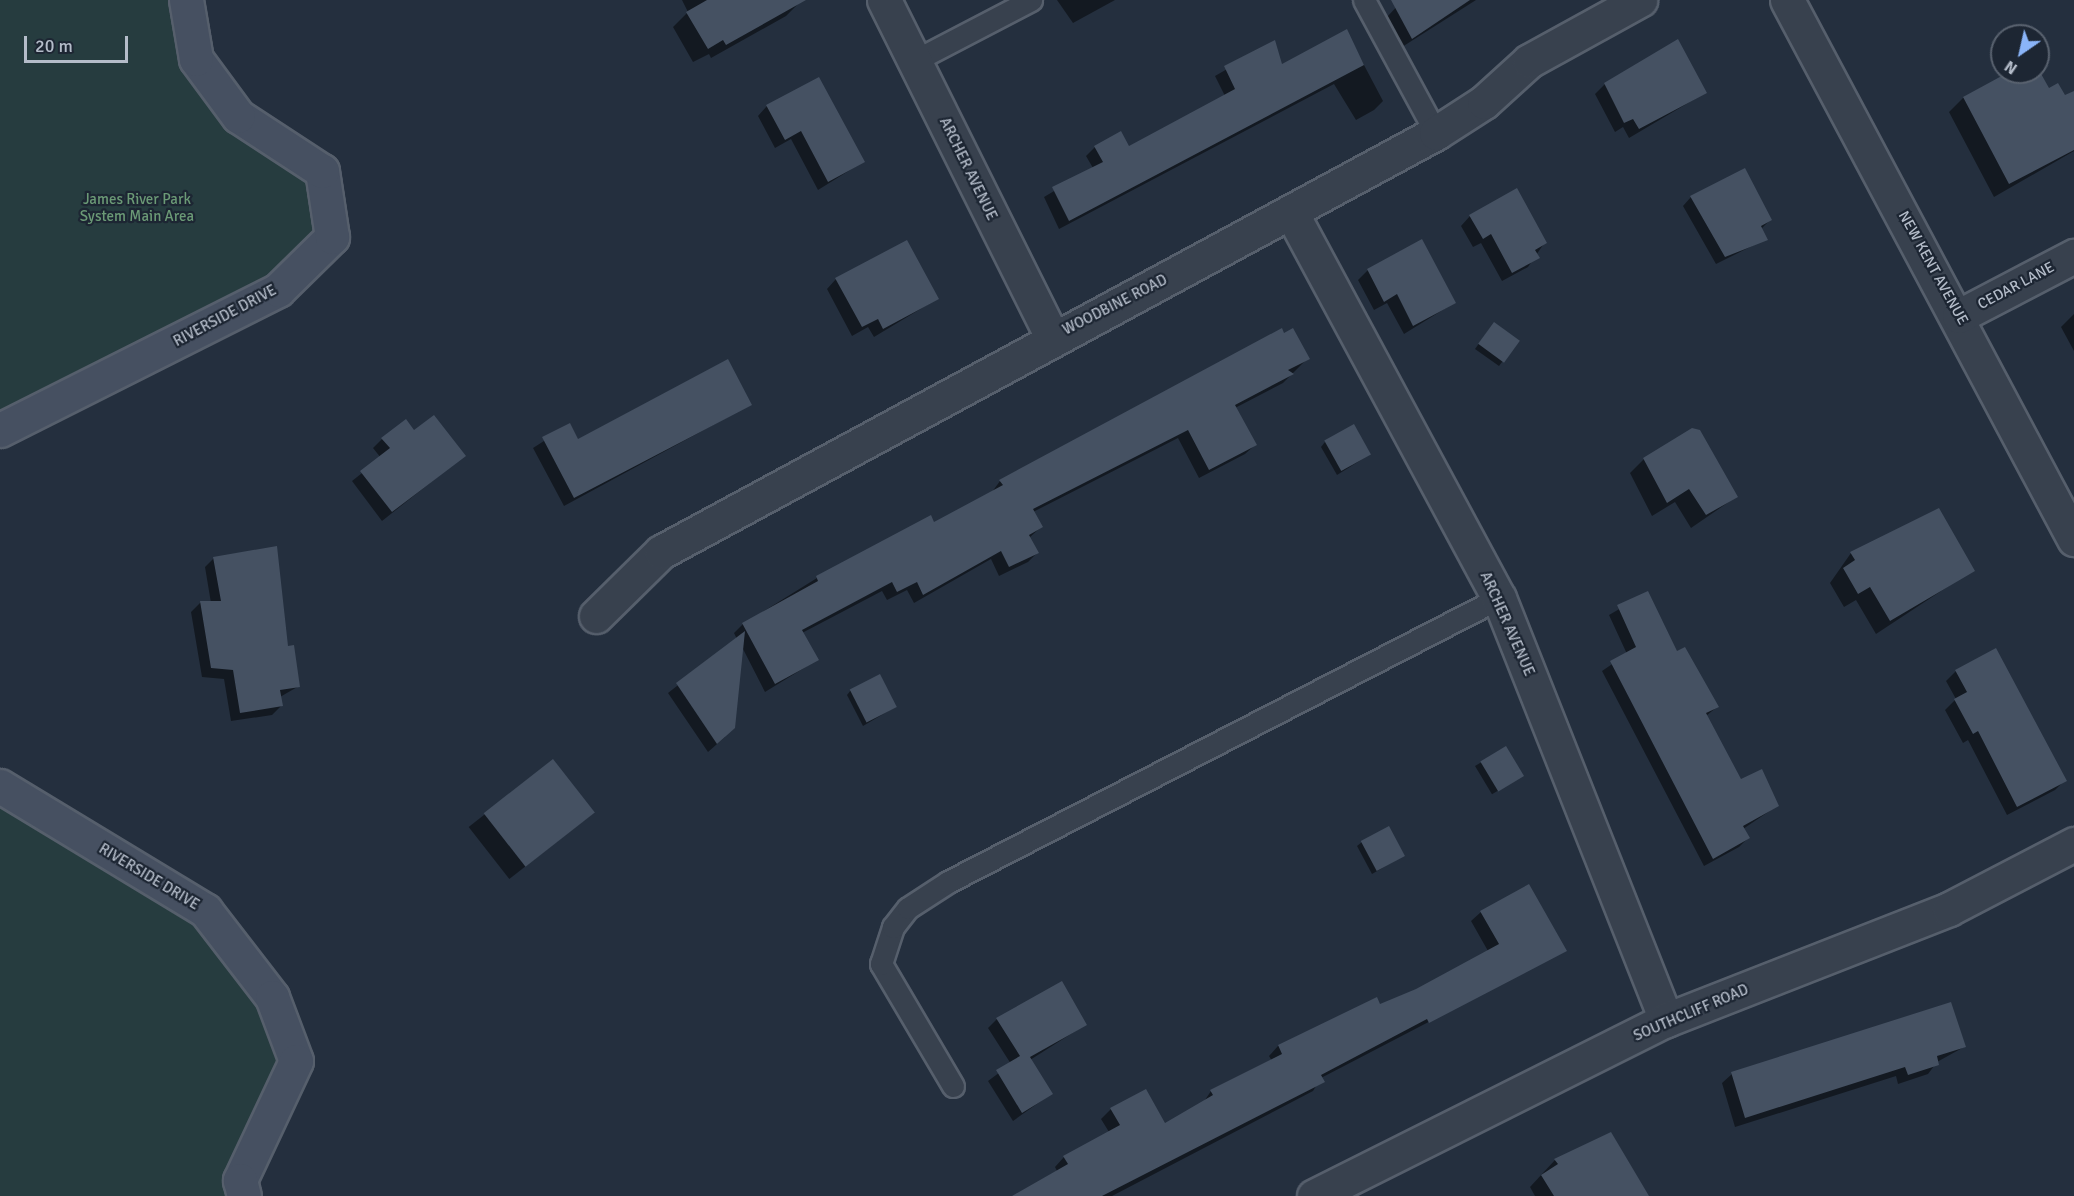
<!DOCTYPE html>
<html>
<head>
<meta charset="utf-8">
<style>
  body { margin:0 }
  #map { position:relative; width:2074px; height:1196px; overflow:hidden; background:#242f3e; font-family:Signika,sans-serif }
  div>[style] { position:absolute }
  .green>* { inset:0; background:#263c3f }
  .shadow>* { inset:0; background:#0007; transform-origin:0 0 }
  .building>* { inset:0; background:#455162; transform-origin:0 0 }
  .roads { filter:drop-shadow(2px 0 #565f6c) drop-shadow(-2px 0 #565f6c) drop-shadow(0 2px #565f6c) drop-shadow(0 -2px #565f6c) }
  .lane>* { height:21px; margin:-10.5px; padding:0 10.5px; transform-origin:10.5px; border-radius:10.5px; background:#38414e }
  .street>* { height:33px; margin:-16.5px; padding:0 16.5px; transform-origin:16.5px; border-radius:16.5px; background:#38414e }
  .secondary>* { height:33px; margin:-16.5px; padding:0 16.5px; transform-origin:16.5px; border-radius:16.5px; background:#465061 }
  span { translate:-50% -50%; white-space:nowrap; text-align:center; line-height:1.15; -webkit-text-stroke:4.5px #1d2633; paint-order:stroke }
  .street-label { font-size:15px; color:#b4bcc9 }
  .park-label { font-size:15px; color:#6b9a76 }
  .north { position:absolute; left:1990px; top:24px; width:60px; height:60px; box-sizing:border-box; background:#1d2633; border:2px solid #59626f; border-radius:50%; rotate:214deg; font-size:16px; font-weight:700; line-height:24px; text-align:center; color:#b4bcc9 }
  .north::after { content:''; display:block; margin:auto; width:21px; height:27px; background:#8ab4f8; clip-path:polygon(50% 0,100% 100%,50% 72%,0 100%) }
  .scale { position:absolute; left:24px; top:36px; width:104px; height:27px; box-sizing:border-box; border:3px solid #b4bcc9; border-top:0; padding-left:8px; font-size:18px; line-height:21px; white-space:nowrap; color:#b4bcc9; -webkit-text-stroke:4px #1d2633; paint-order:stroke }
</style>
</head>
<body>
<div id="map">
  <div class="green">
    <i style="clip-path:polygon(0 0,186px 0,196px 59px,322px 171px,332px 237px,278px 290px,0 430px)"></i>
    <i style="clip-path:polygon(0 786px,205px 910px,296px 1061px,244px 1196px,0 1196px)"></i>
  </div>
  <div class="shadow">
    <i style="clip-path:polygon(682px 0,799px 0,800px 2px,786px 16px,711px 58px,709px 54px,693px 62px,673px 27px,688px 12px)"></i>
    <i style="clip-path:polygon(1057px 0,1115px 0,1073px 23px)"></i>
    <i style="clip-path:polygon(1403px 0,1476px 0,1402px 47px,1386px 18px)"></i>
    <i style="clip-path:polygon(1346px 31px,1383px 101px,1374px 110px,1356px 120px,1334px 84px,1059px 229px,1044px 197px,1093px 168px,1086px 156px,1095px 147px,1128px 148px,1225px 96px,1215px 76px,1274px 42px,1281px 67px)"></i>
    <i style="clip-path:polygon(2038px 71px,2048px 90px,2064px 97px,2074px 92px,2074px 151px,1994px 197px,1949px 112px,1963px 98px,2012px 72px)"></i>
    <i style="clip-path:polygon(1605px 84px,1705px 93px,1629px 138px,1623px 127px,1615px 132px,1595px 94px)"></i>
    <i style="clip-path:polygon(767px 106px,863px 162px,818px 190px,791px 139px,775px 148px,758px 116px)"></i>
    <i style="clip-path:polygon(1691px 197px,1770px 220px,1761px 229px,1766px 239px,1716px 264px,1683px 206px)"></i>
    <i style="clip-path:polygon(1470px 216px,1545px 242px,1528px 267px,1502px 281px,1481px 243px,1473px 247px,1461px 226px)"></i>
    <i style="clip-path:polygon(1368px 270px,1454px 303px,1404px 334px,1387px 303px,1374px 310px,1358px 280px)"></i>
    <i style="clip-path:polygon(836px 279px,937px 299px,874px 337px,868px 327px,852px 336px,827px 289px)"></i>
    <i style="clip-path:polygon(2074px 314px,2074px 351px,2061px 327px)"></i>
    <i style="clip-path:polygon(1490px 328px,1518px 341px,1499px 366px,1475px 349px)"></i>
    <i style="clip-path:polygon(1284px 335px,1308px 358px,1283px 383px,1235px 408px,1255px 445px,1245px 454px,1199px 478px,1178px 438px,1033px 512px,1041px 527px,1029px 538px,1037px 553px,1028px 562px,999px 576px,991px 559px,914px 603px,907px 590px,887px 600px,882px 591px,802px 633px,817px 660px,765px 692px,742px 647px,725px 737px,708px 752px,668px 693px,737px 639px,734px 633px,743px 624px,817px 578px,934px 524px,992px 492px,1000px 481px)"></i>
    <i style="clip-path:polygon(750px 405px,564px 506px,533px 448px,569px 425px,578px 441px)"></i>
    <i style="clip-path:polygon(414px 432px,464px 456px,382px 521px,352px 481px,381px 458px,373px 448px,382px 439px)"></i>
    <i style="clip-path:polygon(1325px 442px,1369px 455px,1337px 475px,1321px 447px)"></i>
    <i style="clip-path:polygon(1644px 459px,1736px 497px,1691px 528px,1675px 502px,1652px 516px,1630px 473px)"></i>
    <i style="clip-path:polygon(1851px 553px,1973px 570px,1876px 634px,1856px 600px,1844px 607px,1830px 583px)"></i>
    <i style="clip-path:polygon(214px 558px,287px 647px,299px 686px,280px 697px,281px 706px,272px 715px,231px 721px,224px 679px,202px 677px,191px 612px,200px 603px,211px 603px,205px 567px)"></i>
    <i style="clip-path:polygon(1647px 593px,1677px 653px,1717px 707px,1706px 716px,1740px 781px,1777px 806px,1743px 829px,1748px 838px,1739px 847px,1704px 866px,1602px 671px,1627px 654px,1609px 615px)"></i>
    <i style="clip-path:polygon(1956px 671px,2065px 780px,2055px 790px,2007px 815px,1968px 740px,1963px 743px,1945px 710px,1956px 699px,1946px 681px)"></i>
    <i style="clip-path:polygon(851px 690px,895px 707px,863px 726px,847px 695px)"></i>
    <i style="left:1505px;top:748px;width:33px;height:35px;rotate:59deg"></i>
    <i style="left:553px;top:761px;width:66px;height:107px;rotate:52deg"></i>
    <i style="clip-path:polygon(1362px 842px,1403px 856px,1372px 874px,1357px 846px)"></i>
    <i style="clip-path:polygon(1481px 912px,1565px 951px,1321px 1078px,1313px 1091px,1112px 1196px,1023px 1196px,1057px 1171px,1055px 1167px,1064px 1157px,1109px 1132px,1101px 1119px,1111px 1109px,1164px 1125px,1203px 1103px,1211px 1091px,1272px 1061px,1269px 1056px,1278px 1046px,1376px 999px,1380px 1006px,1416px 990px,1488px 951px,1471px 921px)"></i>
    <i style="clip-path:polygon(997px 1019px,1085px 1025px,1030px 1060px,1051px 1094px,1013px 1121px,988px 1081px,1011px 1064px,988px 1028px)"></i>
    <i style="clip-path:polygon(1964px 1047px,1937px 1062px,1928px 1074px,1898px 1084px,1896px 1076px,1735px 1127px,1722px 1083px,1732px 1074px)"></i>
    <i style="clip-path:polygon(1611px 1134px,1635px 1196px,1535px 1196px,1530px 1187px,1555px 1160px)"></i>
  </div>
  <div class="building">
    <i style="clip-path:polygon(707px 0,806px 0,726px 45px,723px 40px,708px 49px,686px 12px)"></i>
    <i style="clip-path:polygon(1391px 0,1470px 0,1412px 39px)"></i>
    <i style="clip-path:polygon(1347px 29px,1364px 65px,1069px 221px,1052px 187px,1103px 162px,1094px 146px,1121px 131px,1129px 146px,1235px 89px,1224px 66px,1275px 40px,1282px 64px)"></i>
    <i style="clip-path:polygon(1678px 39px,1707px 93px,1639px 129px,1633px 119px,1624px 123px,1604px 83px)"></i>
    <i style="clip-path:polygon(2009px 72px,2040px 72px,2049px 88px,2058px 83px,2065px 95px,2074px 91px,2074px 150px,2009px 184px,1963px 97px)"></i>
    <i style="clip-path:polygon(819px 77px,865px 162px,828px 182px,801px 131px,785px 140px,766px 105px)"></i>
    <i style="clip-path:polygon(1745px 168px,1772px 220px,1761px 226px,1768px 240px,1725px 257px,1690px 196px)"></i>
    <i style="clip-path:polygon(1517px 188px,1547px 243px,1535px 250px,1540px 258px,1512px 273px,1491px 234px,1483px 239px,1469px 215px)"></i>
    <i style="clip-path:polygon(1422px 239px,1456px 303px,1413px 326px,1397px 294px,1384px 302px,1367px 269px)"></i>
    <i style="clip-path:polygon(907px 240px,939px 299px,883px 329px,878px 319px,862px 327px,835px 278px)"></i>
    <i style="left:1494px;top:322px;width:32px;height:27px;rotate:36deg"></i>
    <i style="clip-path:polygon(1282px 328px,1284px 333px,1293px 328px,1310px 359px,1288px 370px,1294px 374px,1235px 405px,1257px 445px,1209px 470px,1188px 430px,1033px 509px,1043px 527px,1029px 535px,1039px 553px,1009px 567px,1001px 551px,923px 595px,917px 582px,897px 592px,892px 582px,802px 630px,819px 660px,775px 684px,742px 623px,818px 581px,816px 576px,931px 515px,934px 522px,1003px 485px,999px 480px)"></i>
    <i style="clip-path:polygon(728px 359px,752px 405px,574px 498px,542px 437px,570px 423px,578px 439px)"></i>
    <i style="clip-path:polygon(434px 415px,466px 456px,392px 512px,360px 471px,390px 448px,381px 438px,406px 419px,414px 430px)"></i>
    <i style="left:1354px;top:424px;width:35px;height:34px;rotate:61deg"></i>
    <i style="clip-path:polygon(1692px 428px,1700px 430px,1738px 497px,1706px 515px,1689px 489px,1667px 503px,1643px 458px)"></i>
    <i style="clip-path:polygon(1939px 508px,1975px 571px,1890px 621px,1870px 587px,1858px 594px,1843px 568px,1855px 560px,1850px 552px)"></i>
    <i style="clip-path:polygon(277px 546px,288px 646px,294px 645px,300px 687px,280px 690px,283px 706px,240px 713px,233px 670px,211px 668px,200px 601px,221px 601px,213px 557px)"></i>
    <i style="clip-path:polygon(1648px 591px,1677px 651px,1685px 647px,1719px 707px,1706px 713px,1741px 779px,1762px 769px,1779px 806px,1743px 826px,1750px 838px,1713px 859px,1610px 661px,1636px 647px,1617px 605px)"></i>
    <i style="clip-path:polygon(745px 631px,735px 728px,717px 744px,676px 683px)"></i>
    <i style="clip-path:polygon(1996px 648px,2067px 781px,2017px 807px,1978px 731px,1973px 734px,1954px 699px,1967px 692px,1955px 670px)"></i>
    <i style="left:880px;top:674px;width:37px;height:34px;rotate:63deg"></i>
    <i style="left:1506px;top:746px;width:35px;height:30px;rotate:59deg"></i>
    <i style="left:553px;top:759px;width:68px;height:88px;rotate:52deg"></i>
    <i style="left:1389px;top:826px;width:34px;height:32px;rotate:62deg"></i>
    <i style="clip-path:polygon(1529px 884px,1567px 951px,1429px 1023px,1427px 1019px,1321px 1075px,1325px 1082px,1102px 1196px,1012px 1196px,1068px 1164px,1063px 1156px,1120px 1125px,1110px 1108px,1146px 1089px,1165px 1123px,1213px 1095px,1210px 1090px,1282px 1054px,1278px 1045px,1377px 997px,1380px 1004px,1416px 989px,1499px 944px,1480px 911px)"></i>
    <i style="clip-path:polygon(1062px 981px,1087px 1025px,1030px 1057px,1053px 1094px,1022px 1113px,996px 1070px,1020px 1056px,996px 1018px)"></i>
    <i style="clip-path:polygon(1951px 1002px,1966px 1047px,1937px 1056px,1939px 1065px,1908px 1075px,1905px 1067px,1745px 1118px,1731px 1072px)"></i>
    <i style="clip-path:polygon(1611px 1132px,1649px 1196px,1554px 1196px,1541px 1175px,1558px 1164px,1554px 1159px)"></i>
  </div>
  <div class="roads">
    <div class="lane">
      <i style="left:1364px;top:0;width:151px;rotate:61.6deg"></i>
      <i style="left:914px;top:61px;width:132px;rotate:-27.5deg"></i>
      <i style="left:953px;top:1086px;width:142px;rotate:-120.5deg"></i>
      <i style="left:881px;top:964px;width:39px;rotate:-72deg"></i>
      <i style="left:893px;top:927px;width:24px;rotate:-52deg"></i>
      <i style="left:908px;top:908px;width:48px;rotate:-33deg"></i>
      <i style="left:948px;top:882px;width:620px;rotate:-27.27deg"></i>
    </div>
    <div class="street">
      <i style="left:884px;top:0;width:377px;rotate:63.5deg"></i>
      <i style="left:1787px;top:0;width:611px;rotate:61.97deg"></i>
      <i style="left:1292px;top:214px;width:436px;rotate:61.7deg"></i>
      <i style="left:1499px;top:598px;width:454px;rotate:68.4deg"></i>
      <i style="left:1959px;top:316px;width:130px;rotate:-27.6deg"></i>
      <i style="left:596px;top:616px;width:91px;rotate:-44.6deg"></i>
      <i style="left:661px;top:552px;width:881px;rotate:-28.4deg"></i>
      <i style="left:1436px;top:133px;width:57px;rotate:-32.9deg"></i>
      <i style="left:1484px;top:102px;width:61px;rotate:-42.3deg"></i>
      <i style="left:1529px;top:61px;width:127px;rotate:-28.8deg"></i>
      <i style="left:1314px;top:1196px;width:394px;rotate:-26.6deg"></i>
      <i style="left:1666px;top:1020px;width:304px;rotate:-21.4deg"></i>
      <i style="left:1949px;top:909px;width:141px;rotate:-27.5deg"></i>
    </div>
    <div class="secondary">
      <i style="left:0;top:430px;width:311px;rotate:-26.7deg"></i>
      <i style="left:278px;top:290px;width:76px;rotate:-44.5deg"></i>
      <i style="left:332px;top:237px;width:67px;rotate:-98.6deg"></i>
      <i style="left:322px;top:171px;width:100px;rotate:-146.8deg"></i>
      <i style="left:238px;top:116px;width:71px;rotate:-126.4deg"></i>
      <i style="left:196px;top:59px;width:60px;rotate:-99.6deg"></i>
      <i style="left:0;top:786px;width:240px;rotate:31.2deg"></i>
      <i style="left:205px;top:910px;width:110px;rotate:52.4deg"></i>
      <i style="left:272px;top:997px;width:68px;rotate:69.4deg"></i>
      <i style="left:296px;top:1061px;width:132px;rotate:115.2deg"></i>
      <i style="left:240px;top:1180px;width:16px;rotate:76deg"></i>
    </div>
  </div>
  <div class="street-label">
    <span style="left:968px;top:169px;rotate:64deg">ARCHER AVENUE</span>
    <span style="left:1933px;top:268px;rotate:61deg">NEW KENT AVENUE</span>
    <span style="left:2016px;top:286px;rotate:-28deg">CEDAR LANE</span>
    <span style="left:1115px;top:305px;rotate:-27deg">WOODBINE ROAD</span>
    <span style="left:225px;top:316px;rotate:-28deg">RIVERSIDE DRIVE</span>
    <span style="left:1507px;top:624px;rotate:66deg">ARCHER AVENUE</span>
    <span style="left:149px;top:877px;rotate:31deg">RIVERSIDE DRIVE</span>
    <span style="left:1691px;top:1013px;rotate:-23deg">SOUTHCLIFF ROAD</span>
  </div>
  <div class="park-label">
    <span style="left:137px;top:208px">James River Park<br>System Main Area</span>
  </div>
  <div class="north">N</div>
  <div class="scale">20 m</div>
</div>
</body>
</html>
